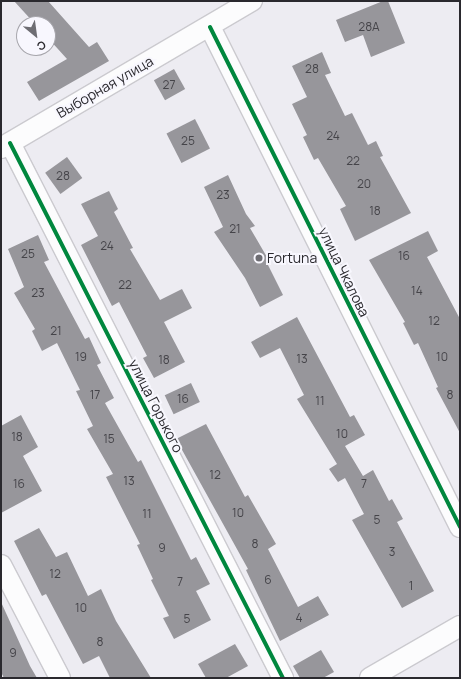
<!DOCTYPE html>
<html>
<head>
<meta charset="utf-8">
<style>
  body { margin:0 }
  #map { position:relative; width:461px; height:679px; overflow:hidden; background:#edecf2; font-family:Manrope,sans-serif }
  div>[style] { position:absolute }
  .building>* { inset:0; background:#97969b; transform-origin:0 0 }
  .roads { filter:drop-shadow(1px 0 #cbcacf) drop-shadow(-1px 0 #cbcacf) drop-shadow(0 1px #cbcacf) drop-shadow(0 -1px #cbcacf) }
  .minor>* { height:20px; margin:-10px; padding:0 10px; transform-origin:10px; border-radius:10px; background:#fcfcfd }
  .cycleway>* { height:4px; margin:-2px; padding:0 2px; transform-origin:2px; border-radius:2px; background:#00873e }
  .dots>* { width:11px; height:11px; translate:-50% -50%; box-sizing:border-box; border:2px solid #f8f7fe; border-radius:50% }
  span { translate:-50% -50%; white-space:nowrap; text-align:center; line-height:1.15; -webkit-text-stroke:4px #f8f7fe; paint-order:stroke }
  .number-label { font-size:12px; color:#454449 }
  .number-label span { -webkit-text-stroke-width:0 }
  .street-label { font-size:14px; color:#2a292e }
  .poi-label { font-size:14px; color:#2a292e }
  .left { translate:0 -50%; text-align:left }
  .frame { position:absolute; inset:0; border:2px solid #2a292e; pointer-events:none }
  .north { position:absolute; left:16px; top:16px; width:40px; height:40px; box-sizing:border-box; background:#f8f7fe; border:1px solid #a6a5ab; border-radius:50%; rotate:151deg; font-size:11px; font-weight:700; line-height:16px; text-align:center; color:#2a292e }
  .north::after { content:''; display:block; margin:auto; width:14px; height:18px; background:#6e6d73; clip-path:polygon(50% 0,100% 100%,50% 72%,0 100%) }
</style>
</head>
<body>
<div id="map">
  <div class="building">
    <i style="clip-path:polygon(14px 1px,48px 1px,89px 47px,97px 42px,109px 61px,39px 101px,27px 82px,67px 59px,48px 38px,48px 24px,35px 24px)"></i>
    <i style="clip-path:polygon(383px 1px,388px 1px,405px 43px,371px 57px,363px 35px,345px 42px,336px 20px)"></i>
    <i style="clip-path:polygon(322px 52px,331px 73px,325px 75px,345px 116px,352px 113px,368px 145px,376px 141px,383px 156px,380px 157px,411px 213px,355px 241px,340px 209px,346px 206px,318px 158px,314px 160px,303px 137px,307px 135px,292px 104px,307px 97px,292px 66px)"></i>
    <i style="left:174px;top:69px;width:23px;height:23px;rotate:61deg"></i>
    <i style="left:195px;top:119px;width:33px;height:32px;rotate:63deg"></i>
    <i style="left:67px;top:157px;width:26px;height:27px;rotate:54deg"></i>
    <i style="clip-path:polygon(228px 175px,246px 214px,255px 226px,250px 228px,271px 264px,268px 265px,283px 295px,260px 307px,245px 278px,214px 232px,223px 227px,204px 187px)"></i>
    <i style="clip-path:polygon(109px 191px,118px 209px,114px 212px,133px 248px,130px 249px,160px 300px,182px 289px,192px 308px,164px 322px,185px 362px,154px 378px,143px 358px,147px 356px,119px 302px,112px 306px,81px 245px,98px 236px,81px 204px)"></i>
    <i style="clip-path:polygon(428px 231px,438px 251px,427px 257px,460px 319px,460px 433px,436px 388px,438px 387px,418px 343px,414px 345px,403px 323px,405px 322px,369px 260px)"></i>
    <i style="clip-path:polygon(38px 235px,49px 260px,44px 262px,85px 339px,89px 337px,101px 363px,97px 365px,114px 398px,105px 403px,138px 462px,141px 460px,191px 560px,196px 557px,210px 584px,196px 591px,211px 620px,174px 639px,163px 618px,169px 616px,151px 580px,153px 579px,137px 545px,140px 544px,106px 477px,113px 474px,87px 429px,93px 426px,76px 391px,80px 390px,57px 343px,42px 351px,32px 331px,35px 329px,14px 293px,24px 287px,8px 249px)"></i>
    <i style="clip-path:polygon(297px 317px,350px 417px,354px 415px,365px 435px,345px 446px,363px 476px,373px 470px,389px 501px,392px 499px,403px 519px,397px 522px,434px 591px,402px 608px,352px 520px,364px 514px,345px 478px,338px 482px,329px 469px,337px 464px,297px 399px,304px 395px,280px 348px,260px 358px,251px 342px)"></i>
    <i style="left:191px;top:383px;width:21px;height:29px;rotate:65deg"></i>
    <i style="clip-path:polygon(21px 415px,38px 447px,23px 456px,42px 491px,1px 513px,1px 426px)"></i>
    <i style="clip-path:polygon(206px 424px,245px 497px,248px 495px,276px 544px,268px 549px,298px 607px,318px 596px,329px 615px,280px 641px,246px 570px,248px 569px,176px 439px)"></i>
    <i style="clip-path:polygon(39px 528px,56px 557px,67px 552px,88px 596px,101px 589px,116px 621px,151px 678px,110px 678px,99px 656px,83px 664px,46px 594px,42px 596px,14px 541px)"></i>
    <i style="clip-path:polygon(1px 602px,30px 666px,37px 678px,4px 678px,1px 672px)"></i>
    <i style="clip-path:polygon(235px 644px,248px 666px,226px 678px,206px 678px,198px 664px)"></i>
    <i style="clip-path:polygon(321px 650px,334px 672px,323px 678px,300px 678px,293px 666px)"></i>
  </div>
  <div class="roads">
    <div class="minor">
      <i style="left:210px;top:27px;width:559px;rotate:63.43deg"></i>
      <i style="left:10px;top:143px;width:601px;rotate:62.97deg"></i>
      <i style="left:1px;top:148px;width:291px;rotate:-30.4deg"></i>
      <i style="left:1px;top:565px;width:127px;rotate:62.4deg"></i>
      <i style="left:370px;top:678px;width:104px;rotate:-30deg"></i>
    </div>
  </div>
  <div class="cycleway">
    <i style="left:210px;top:27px;width:559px;rotate:63.43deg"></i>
    <i style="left:10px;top:143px;width:601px;rotate:62.97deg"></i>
  </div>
  <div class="dots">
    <i style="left:259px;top:258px;background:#6e6d73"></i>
  </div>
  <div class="number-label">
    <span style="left:369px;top:27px">28А</span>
    <span style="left:312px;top:69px">28</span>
    <span style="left:169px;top:85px">27</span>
    <span style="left:333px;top:136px">24</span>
    <span style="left:188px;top:141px">25</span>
    <span style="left:353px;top:161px">22</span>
    <span style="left:63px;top:176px">28</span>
    <span style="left:364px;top:184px">20</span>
    <span style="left:223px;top:195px">23</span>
    <span style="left:375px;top:211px">18</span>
    <span style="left:235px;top:229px">21</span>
    <span style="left:107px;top:246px">24</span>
    <span style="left:28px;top:254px">25</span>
    <span style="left:404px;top:256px">16</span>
    <span style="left:125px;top:285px">22</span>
    <span style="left:417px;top:291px">14</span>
    <span style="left:38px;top:293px">23</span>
    <span style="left:434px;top:321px">12</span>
    <span style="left:56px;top:331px">21</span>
    <span style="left:81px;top:357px">19</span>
    <span style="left:442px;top:357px">10</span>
    <span style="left:302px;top:359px">13</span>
    <span style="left:164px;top:360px">18</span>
    <span style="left:95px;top:395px">17</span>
    <span style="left:450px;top:395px">8</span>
    <span style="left:183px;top:399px">16</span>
    <span style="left:320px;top:401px">11</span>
    <span style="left:342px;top:434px">10</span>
    <span style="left:17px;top:437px">18</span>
    <span style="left:109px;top:439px">15</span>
    <span style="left:215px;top:475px">12</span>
    <span style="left:129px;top:481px">13</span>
    <span style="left:19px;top:484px">16</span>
    <span style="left:364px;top:484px">7</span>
    <span style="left:238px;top:513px">10</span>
    <span style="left:147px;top:514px">11</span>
    <span style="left:377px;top:520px">5</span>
    <span style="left:255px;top:544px">8</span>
    <span style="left:162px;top:548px">9</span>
    <span style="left:392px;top:552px">3</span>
    <span style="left:55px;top:574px">12</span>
    <span style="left:268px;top:580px">6</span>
    <span style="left:180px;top:582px">7</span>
    <span style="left:411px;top:586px">1</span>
    <span style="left:81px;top:608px">10</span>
    <span style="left:299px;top:618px">4</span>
    <span style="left:187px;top:619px">5</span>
    <span style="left:100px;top:642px">8</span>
    <span style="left:13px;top:653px">9</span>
  </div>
  <div class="street-label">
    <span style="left:105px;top:87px;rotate:-30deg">Выборная улица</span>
    <span style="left:344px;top:272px;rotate:64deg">улица Чкалова</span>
    <span style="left:156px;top:406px;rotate:63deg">улица Горького</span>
  </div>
  <div class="poi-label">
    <span class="left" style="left:267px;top:258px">Fortuna</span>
  </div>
  <div class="frame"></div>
  <div class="north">С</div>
</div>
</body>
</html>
